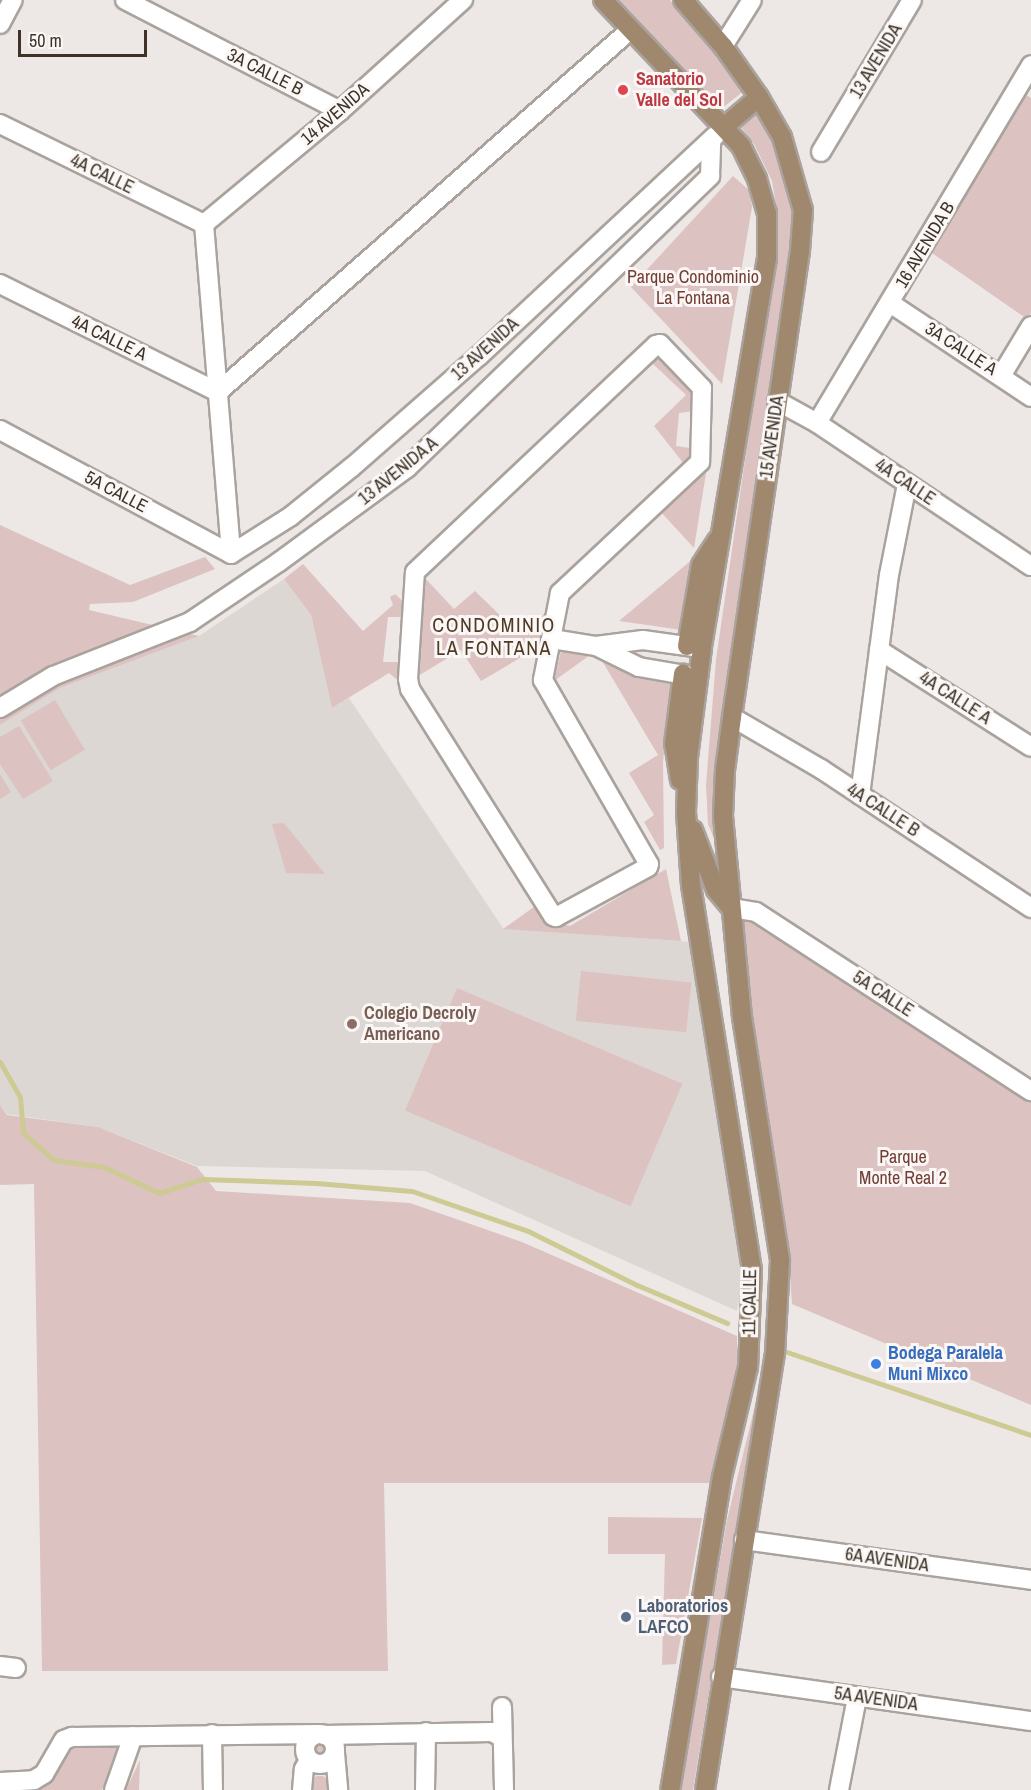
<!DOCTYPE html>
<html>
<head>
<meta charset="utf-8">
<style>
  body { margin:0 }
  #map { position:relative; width:1031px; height:1790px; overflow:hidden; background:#ede8e6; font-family:"Archivo Narrow",sans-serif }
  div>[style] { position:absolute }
  .built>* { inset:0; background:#ddd7d4 }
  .green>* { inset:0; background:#dcc2c1; transform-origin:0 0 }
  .round { border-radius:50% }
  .stream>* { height:5px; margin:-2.5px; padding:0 2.5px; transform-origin:2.5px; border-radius:2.5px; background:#cdca93 }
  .roads { filter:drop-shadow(2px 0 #aaa39d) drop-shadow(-2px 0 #aaa39d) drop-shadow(0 2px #aaa39d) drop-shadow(0 -2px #aaa39d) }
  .minor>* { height:18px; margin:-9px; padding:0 9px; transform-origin:9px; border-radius:9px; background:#fff }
  .minor>.ring { margin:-9px; padding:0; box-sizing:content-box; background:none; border:18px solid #fff; border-radius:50% }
  .major>* { height:18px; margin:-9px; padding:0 9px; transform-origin:9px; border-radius:9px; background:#9f886e }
  .dots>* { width:16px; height:16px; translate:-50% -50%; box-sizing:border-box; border:3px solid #faf7f6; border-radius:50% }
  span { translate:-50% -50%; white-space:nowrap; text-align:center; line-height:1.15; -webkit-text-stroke:6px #faf7f6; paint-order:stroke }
  .street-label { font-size:18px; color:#3e3326 }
  .health-label { font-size:18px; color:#be3a42; font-weight:700 }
  .left { translate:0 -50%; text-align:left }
  .park-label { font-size:18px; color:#723e33 }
  .education-label { font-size:18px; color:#785e54; font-weight:700 }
  .shop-label { font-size:18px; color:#366cbe; font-weight:700 }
  .service-label { font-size:18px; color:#4e5e75; font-weight:700 }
  .neighbourhood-label { font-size:20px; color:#4f3b23; letter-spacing:1.5px }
  .scale { position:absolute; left:18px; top:30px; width:129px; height:27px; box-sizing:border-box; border:3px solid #3e3326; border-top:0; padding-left:8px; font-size:18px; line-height:21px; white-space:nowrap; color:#3e3326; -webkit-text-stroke:4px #faf7f6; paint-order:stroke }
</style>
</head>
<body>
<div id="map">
  <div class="built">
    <i style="clip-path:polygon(284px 579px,311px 615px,332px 708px,349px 698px,503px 928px,691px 942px,745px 1267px,737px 1311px,425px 1171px,197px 1166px,98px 1127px,7px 1114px,0 1105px,0 725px,60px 688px,199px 636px)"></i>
  </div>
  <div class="green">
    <i style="clip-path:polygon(617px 0,670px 0,745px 90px,721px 109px)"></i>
    <i style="clip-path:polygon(1025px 94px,1031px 98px,1031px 313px,1027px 319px,932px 253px)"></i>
    <i style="clip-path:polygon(755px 112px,772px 136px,792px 205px,791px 244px,725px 722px,723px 860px,708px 824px,706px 785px,716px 660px,755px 391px,777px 264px,778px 216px,772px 181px,754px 144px,740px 126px)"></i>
    <i style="clip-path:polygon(733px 176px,750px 191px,752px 207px,722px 384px,631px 287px)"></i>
    <i style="clip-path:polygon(661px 356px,696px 394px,693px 411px,679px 413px,676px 446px,690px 448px,691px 459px,684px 464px,654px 426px,686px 395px,652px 363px)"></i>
    <i style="clip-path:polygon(707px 467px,694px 548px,659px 510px)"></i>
    <i style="clip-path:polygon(0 525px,130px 585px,205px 557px,215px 569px,133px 602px,90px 604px,89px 610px,199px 636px,60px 688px,0 725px)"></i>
    <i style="clip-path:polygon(694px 558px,682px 630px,619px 621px)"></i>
    <i style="clip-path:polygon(303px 564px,363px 631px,393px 605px,390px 597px,395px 594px,407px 605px,406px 617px,388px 617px,383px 662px,401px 662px,400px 682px,389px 673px,332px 708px,311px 615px,284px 579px)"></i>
    <i style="clip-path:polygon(425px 578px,454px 609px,475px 591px,509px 624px,514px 619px,525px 632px,546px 612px,542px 645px,481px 681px,461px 650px,418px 676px)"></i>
    <i style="clip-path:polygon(566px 645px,597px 650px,554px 681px,561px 651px)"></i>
    <i style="clip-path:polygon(598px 654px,673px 669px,663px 762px,664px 848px,660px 850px,644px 822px,654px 815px,629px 773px,658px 755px)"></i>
    <i style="left:55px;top:700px;width:58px;height:40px;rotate:59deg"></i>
    <i style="clip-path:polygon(19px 726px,53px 781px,23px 799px,0 764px,0 737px)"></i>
    <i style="clip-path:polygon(0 774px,11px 792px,0 799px)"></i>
    <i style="clip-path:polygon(284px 823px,325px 874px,286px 873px,272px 824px)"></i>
    <i style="clip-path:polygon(666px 869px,681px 941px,503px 929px,538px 904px,552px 922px,570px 926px)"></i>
    <i style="clip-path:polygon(742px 906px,1031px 1093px,1031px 1405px,792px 1304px,789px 1261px,746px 1017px)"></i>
    <i style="left:581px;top:971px;width:111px;height:50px;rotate:6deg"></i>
    <i style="left:457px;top:988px;width:245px;height:133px;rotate:23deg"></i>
    <i style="clip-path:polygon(0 1105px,7px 1115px,98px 1127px,197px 1167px,216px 1191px,410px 1203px,522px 1242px,737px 1336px,737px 1377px,710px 1483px,384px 1483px,388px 1671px,42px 1671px,34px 1184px,0 1185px)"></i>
    <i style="clip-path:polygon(759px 1389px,693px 1790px,680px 1790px,727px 1520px)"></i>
    <i style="clip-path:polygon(608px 1517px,702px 1518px,676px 1664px,662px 1665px,665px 1554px,608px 1554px)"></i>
    <i style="clip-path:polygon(127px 1737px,102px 1790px,0 1790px,43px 1784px,81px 1739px)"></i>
    <i class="round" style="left:310px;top:1741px;width:20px;height:20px"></i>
    <i style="clip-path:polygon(140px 1760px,139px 1790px,126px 1790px)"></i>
    <i style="clip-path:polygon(317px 1776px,323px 1776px,330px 1781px,331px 1790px,306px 1790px,311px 1779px)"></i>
  </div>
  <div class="stream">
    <i style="left:0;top:1062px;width:40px;rotate:60.3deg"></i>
    <i style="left:20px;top:1097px;width:36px;rotate:85deg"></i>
    <i style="left:23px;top:1133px;width:41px;rotate:41.1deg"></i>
    <i style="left:54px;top:1160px;width:50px;rotate:8deg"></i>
    <i style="left:104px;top:1167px;width:61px;rotate:25.3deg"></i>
    <i style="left:159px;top:1193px;width:45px;rotate:-18deg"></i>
    <i style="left:202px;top:1179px;width:114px;rotate:2deg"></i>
    <i style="left:316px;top:1183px;width:96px;rotate:4.8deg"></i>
    <i style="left:412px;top:1191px;width:123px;rotate:19deg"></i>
    <i style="left:528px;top:1231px;width:122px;rotate:26.4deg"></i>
    <i style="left:637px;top:1285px;width:98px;rotate:22.9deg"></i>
    <i style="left:787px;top:1352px;width:258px;rotate:18.8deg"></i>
  </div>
  <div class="roads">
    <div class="minor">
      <i style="left:125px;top:0;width:242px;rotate:27.3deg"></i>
      <i style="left:0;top:24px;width:27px;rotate:-62deg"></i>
      <i style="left:723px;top:46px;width:54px;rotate:-57.8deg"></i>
      <i style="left:0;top:124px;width:227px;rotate:26.1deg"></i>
      <i style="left:821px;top:152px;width:177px;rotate:-59.1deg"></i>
      <i style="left:204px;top:224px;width:177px;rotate:-39.7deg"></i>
      <i style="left:340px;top:111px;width:166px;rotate:-42.1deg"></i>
      <i style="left:204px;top:224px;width:331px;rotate:85.3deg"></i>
      <i style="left:0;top:284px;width:243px;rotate:26.4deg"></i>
      <i style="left:218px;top:392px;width:548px;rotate:-41.3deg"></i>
      <i style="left:890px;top:303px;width:169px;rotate:33.7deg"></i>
      <i style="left:660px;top:344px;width:61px;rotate:46.3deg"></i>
      <i style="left:702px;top:388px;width:74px;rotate:91.5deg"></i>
      <i style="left:700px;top:462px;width:192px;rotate:136.9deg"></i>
      <i style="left:560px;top:593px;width:89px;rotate:101.1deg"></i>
      <i style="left:543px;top:680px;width:212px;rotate:60.1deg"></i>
      <i style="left:649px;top:864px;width:3px;rotate:108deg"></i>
      <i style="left:648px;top:867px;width:105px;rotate:151.5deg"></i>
      <i style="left:556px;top:917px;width:3px;rotate:-162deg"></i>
      <i style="left:553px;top:916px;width:268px;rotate:-122.2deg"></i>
      <i style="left:410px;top:689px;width:10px;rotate:-101deg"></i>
      <i style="left:408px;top:679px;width:107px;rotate:-86.3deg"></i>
      <i style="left:415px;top:572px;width:331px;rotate:-43.3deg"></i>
      <i style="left:656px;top:345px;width:4px;rotate:-14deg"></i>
      <i style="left:1001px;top:376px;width:58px;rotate:-59deg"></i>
      <i style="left:777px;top:401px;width:46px;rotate:28.8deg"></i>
      <i style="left:817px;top:423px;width:257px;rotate:33.8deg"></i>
      <i style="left:817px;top:423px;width:417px;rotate:-59.1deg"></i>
      <i style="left:0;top:430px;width:262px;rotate:28.2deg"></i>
      <i style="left:231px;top:554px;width:71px;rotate:-32.3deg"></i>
      <i style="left:291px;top:516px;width:78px;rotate:-38.8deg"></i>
      <i style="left:352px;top:467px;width:169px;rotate:-41.2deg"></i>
      <i style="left:479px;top:356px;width:323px;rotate:-43deg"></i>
      <i style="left:552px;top:639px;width:45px;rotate:9deg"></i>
      <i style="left:596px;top:646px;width:47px;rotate:-7.3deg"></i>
      <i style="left:643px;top:640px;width:59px;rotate:7.9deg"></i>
      <i style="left:596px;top:646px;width:48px;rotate:26deg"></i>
      <i style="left:639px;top:667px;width:59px;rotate:9.8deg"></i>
      <i style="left:879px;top:650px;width:180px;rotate:32.5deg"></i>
      <i style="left:0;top:708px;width:62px;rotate:-31.1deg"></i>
      <i style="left:53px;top:676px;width:147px;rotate:-21.5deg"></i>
      <i style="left:190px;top:622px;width:107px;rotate:-34deg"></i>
      <i style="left:279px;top:562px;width:159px;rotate:-36.3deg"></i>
      <i style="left:407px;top:468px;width:421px;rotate:-43.9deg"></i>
      <i style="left:710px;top:176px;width:36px;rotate:-88deg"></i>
      <i style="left:732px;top:717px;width:103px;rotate:30.3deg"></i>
      <i style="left:821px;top:769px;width:252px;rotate:33.5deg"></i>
      <i style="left:860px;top:795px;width:222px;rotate:-82.5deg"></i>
      <i style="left:889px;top:575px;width:93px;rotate:-78.8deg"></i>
      <i style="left:731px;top:908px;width:25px;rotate:9deg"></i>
      <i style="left:756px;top:912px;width:328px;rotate:33.1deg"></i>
      <i style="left:744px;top:1540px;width:290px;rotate:7.9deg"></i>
      <i style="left:0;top:1666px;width:16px;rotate:7deg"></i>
      <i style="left:721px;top:1677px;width:313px;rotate:8.1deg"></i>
      <i style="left:502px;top:1707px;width:83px;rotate:88.6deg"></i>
      <i class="ring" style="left:305px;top:1734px;width:12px;height:12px"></i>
      <i style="left:212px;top:1734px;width:56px;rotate:89deg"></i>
      <i style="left:324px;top:1735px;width:168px;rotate:-1deg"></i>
      <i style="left:492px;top:1732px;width:10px;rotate:29deg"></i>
      <i style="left:335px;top:1753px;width:37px;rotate:85deg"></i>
      <i style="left:0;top:1782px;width:34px;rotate:-3deg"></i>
      <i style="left:34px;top:1780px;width:12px;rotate:-31deg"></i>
      <i style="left:44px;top:1774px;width:39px;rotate:-60deg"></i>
      <i style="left:64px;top:1740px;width:9px;rotate:-21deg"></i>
      <i style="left:72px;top:1737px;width:247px;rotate:-0.7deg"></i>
      <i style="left:114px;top:1790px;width:57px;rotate:-70.6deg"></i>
      <i style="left:302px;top:1790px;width:21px;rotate:-85deg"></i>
      <i style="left:304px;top:1769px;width:10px;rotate:-61deg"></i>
      <i style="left:425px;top:1790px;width:58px;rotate:-89deg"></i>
      <i style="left:839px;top:1790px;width:95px;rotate:-79deg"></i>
    </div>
    <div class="major">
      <i style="left:603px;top:0;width:201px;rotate:46.6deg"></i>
      <i style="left:741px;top:146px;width:37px;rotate:64deg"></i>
      <i style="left:757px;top:179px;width:35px;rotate:74deg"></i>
      <i style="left:767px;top:213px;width:45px;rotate:90deg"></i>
      <i style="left:767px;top:258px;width:395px;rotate:99.5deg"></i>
      <i style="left:702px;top:648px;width:110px;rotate:97.3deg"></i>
      <i style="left:688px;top:757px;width:55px;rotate:92.1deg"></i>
      <i style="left:686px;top:812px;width:73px;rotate:86.1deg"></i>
      <i style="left:691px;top:885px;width:389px;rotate:81deg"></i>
      <i style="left:752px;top:1269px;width:98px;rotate:92.3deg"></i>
      <i style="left:748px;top:1367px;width:113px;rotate:103.3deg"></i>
      <i style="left:722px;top:1477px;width:317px;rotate:99.4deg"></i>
      <i style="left:683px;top:0;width:61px;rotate:49deg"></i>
      <i style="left:723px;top:46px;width:62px;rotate:54.8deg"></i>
      <i style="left:759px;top:97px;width:46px;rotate:60.1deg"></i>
      <i style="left:782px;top:137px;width:76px;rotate:74deg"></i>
      <i style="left:803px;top:210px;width:41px;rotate:94.2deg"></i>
      <i style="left:800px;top:251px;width:471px;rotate:98.3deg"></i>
      <i style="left:732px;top:717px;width:53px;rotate:97.5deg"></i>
      <i style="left:725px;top:770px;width:46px;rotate:92.5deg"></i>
      <i style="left:723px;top:816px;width:202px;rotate:84.6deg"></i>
      <i style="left:742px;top:1017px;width:247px;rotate:81.1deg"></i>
      <i style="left:780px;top:1261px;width:92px;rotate:93.1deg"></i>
      <i style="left:775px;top:1353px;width:443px;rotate:99.1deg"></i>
      <i style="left:724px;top:127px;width:46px;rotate:-40.6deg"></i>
      <i style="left:687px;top:646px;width:82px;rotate:-80.2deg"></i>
      <i style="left:701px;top:565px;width:30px;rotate:-57deg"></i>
      <i style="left:680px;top:780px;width:36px;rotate:-99deg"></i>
      <i style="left:674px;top:744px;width:71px;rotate:-82.7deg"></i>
      <i style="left:693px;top:830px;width:64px;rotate:69deg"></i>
      <i style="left:716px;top:890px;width:23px;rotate:50deg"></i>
    </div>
  </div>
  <div class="dots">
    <i style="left:623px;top:90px;background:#e0444e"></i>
    <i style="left:352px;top:1024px;background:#8d6e63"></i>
    <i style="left:876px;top:1364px;background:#3f7fe0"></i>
    <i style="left:626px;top:1617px;background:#5c6f8a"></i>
  </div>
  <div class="street-label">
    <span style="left:876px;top:61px;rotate:-59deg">13 AVENIDA</span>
    <span style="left:265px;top:72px;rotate:27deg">3A CALLE B</span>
    <span style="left:335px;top:114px;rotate:-41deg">14 AVENIDA</span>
    <span style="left:102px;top:174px;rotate:26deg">4A CALLE</span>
    <span style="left:925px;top:245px;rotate:-59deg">16 AVENIDA B</span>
    <span style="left:109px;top:338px;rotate:26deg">4A CALLE A</span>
    <span style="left:485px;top:349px;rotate:-42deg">13 AVENIDA</span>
    <span style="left:961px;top:349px;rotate:33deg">3A CALLE A</span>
    <span style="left:772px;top:437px;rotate:-82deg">15 AVENIDA</span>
    <span style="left:398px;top:471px;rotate:-39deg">13 AVENIDA A</span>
    <span style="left:905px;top:482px;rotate:34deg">4A CALLE</span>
    <span style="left:116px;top:492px;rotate:28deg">5A CALLE</span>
    <span style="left:955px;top:698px;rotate:33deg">4A CALLE A</span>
    <span style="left:883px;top:810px;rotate:33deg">4A CALLE B</span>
    <span style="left:883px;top:994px;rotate:33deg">5A CALLE</span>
    <span style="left:750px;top:1302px;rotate:-89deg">11 CALLE</span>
    <span style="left:887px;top:1560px;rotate:8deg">6A AVENIDA</span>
    <span style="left:876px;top:1699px;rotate:8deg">5A AVENIDA</span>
  </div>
  <div class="health-label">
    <span class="left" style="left:636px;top:90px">Sanatorio<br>Valle del Sol</span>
  </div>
  <div class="park-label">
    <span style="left:693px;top:288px">Parque Condominio<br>La Fontana</span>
    <span style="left:903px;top:1168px">Parque<br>Monte Real 2</span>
  </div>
  <div class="education-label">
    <span class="left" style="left:364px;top:1024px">Colegio Decroly<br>Americano</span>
  </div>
  <div class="shop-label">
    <span class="left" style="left:888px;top:1364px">Bodega Paralela<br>Muni Mixco</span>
  </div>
  <div class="service-label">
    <span class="left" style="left:638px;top:1617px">Laboratorios<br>LAFCO</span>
  </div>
  <div class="neighbourhood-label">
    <span style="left:494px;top:636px">CONDOMINIO<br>LA FONTANA</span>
  </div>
  <div class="scale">50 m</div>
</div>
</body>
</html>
